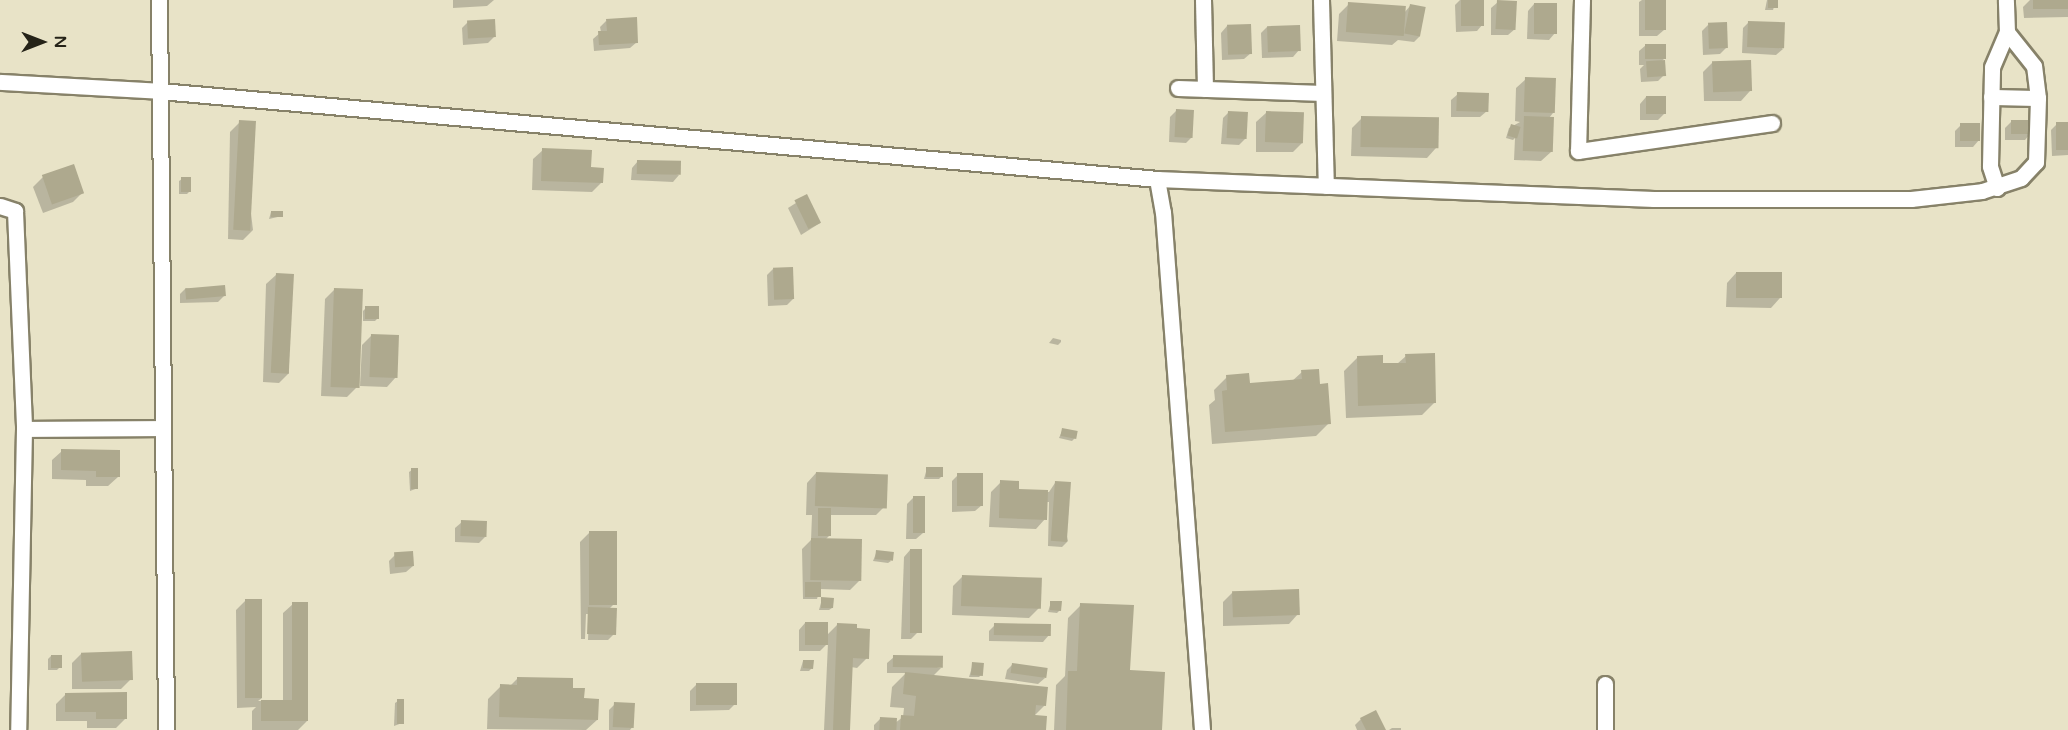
<!DOCTYPE html>
<html>
<head>
<meta charset="utf-8">
<style>
  body { margin:0 }
  #map { position:relative; width:2068px; height:730px; overflow:hidden; background:#e8e3c7; font-family:"Varela Round",sans-serif }
  div>[style] { position:absolute }
  .shadow>* { inset:0; background:#0003 }
  .building>* { inset:0; background:#aea98e; transform-origin:0 0 }
  .roads { filter:drop-shadow(2px 0 #878269) drop-shadow(-2px 0 #878269) drop-shadow(0 2px #878269) drop-shadow(0 -2px #878269) }
  .minor>* { height:15px; margin:-7.5px; padding:0 7.5px; transform-origin:7.5px; border-radius:7.5px; background:#fff }
  span { translate:-50% -50%; white-space:nowrap; text-align:center; line-height:1.15; -webkit-text-stroke:5px #e8e3c7; paint-order:stroke }
  .north { position:absolute; left:12px; top:12px; width:60px; height:60px; -webkit-text-stroke:4px #e8e3c7; paint-order:stroke; rotate:90deg; font-size:16px; font-weight:700; line-height:24px; text-align:center; color:#252318 }
  .north::after { content:''; display:block; margin:auto; width:21px; height:27px; background:#252318; clip-path:polygon(50% 0,100% 100%,50% 72%,0 100%) }
</style>
</head>
<body>
<div id="map">
  <div class="shadow">
    <i style="clip-path:polygon(453px 0,494px 0,487px 6px,453px 8px)"></i>
    <i style="clip-path:polygon(1460px 0,1482px 0,1483px 24px,1477px 31px,1456px 32px,1455px 5px)"></i>
    <i style="clip-path:polygon(1642px 0,1664px 0,1664px 30px,1657px 36px,1639px 36px,1639px 2px)"></i>
    <i style="clip-path:polygon(1767px 0,1776px 0,1773px 10px,1765px 10px)"></i>
    <i style="clip-path:polygon(2030px 0,2068px 0,2068px 17px,2024px 18px,2023px 7px)"></i>
    <i style="clip-path:polygon(1498px 2px,1515px 29px,1508px 35px,1491px 35px,1491px 8px)"></i>
    <i style="clip-path:polygon(1349px 4px,1404px 13px,1410px 6px,1420px 36px,1414px 42px,1398px 40px,1392px 45px,1337px 41px,1339px 14px)"></i>
    <i style="clip-path:polygon(1534px 4px,1555px 33px,1549px 40px,1527px 39px,1528px 11px)"></i>
    <i style="clip-path:polygon(606px 21px,637px 42px,630px 48px,594px 51px,593px 39px,601px 32px,600px 27px)"></i>
    <i style="clip-path:polygon(468px 22px,494px 37px,488px 43px,463px 45px,462px 28px)"></i>
    <i style="clip-path:polygon(1749px 22px,1783px 49px,1776px 55px,1742px 53px,1743px 28px)"></i>
    <i style="clip-path:polygon(1708px 25px,1726px 48px,1720px 54px,1703px 55px,1702px 31px)"></i>
    <i style="clip-path:polygon(1227px 26px,1251px 53px,1244px 59px,1222px 60px,1221px 33px)"></i>
    <i style="clip-path:polygon(1267px 27px,1299px 50px,1293px 57px,1262px 58px,1261px 33px)"></i>
    <i style="clip-path:polygon(1646px 45px,1665px 58px,1661px 62px,1664px 75px,1658px 81px,1641px 82px,1640px 69px,1644px 65px,1639px 65px,1639px 51px)"></i>
    <i style="clip-path:polygon(1713px 62px,1750px 91px,1741px 101px,1704px 101px,1703px 72px)"></i>
    <i style="clip-path:polygon(1526px 79px,1553px 113px,1549px 118px,1551px 152px,1541px 161px,1514px 160px,1515px 138px,1513px 140px,1506px 138px,1509px 128px,1520px 122px,1515px 121px,1516px 88px)"></i>
    <i style="clip-path:polygon(1458px 94px,1487px 111px,1480px 117px,1451px 117px,1451px 100px)"></i>
    <i style="clip-path:polygon(1646px 97px,1664px 114px,1658px 120px,1640px 120px,1640px 104px)"></i>
    <i style="clip-path:polygon(1176px 111px,1192px 137px,1186px 143px,1169px 142px,1170px 117px)"></i>
    <i style="clip-path:polygon(1229px 112px,1246px 138px,1239px 145px,1221px 144px,1223px 118px)"></i>
    <i style="clip-path:polygon(1266px 113px,1302px 143px,1293px 152px,1256px 152px,1256px 122px)"></i>
    <i style="clip-path:polygon(1362px 118px,1436px 148px,1427px 158px,1351px 156px,1352px 128px)"></i>
    <i style="clip-path:polygon(240px 122px,253px 230px,243px 240px,228px 239px,230px 132px)"></i>
    <i style="clip-path:polygon(2011px 122px,2031px 133px,2025px 140px,2005px 140px,2005px 128px)"></i>
    <i style="clip-path:polygon(2057px 124px,2068px 124px,2068px 155px,2052px 156px,2051px 130px)"></i>
    <i style="clip-path:polygon(1961px 125px,1979px 140px,1973px 147px,1955px 147px,1955px 131px)"></i>
    <i style="clip-path:polygon(543px 150px,590px 168px,602px 182px,592px 192px,532px 190px,533px 159px)"></i>
    <i style="clip-path:polygon(638px 161px,679px 175px,673px 182px,631px 180px,632px 168px)"></i>
    <i style="clip-path:polygon(73px 166px,83px 192px,73px 202px,43px 213px,33px 187px,43px 177px)"></i>
    <i style="clip-path:polygon(182px 179px,189px 192px,187px 194px,179px 194px,179px 181px)"></i>
    <i style="clip-path:polygon(807px 196px,820px 223px,801px 235px,788px 208px)"></i>
    <i style="clip-path:polygon(271px 212px,282px 216px,269px 219px)"></i>
    <i style="clip-path:polygon(773px 269px,793px 299px,787px 305px,768px 306px,767px 275px)"></i>
    <i style="clip-path:polygon(1736px 273px,1780px 298px,1771px 308px,1726px 307px,1727px 283px)"></i>
    <i style="clip-path:polygon(276px 275px,289px 373px,279px 383px,263px 382px,266px 284px)"></i>
    <i style="clip-path:polygon(186px 288px,224px 296px,218px 302px,180px 303px,180px 294px)"></i>
    <i style="clip-path:polygon(335px 289px,357px 387px,347px 397px,321px 396px,325px 299px)"></i>
    <i style="clip-path:polygon(366px 308px,378px 318px,375px 321px,363px 321px,363px 311px)"></i>
    <i style="clip-path:polygon(371px 336px,396px 377px,387px 387px,360px 386px,362px 345px)"></i>
    <i style="clip-path:polygon(1053px 338px,1061px 340px,1061px 342px,1058px 345px,1049px 343px)"></i>
    <i style="clip-path:polygon(1406px 356px,1435px 402px,1422px 415px,1346px 418px,1344px 371px,1357px 358px,1382px 365px,1397px 364px)"></i>
    <i style="clip-path:polygon(1302px 372px,1319px 386px,1329px 423px,1316px 436px,1212px 444px,1209px 405px,1215px 400px,1214px 390px,1227px 377px,1249px 385px,1291px 382px)"></i>
    <i style="clip-path:polygon(1063px 429px,1075px 438px,1072px 441px,1059px 438px)"></i>
    <i style="clip-path:polygon(62px 451px,118px 477px,108px 486px,86px 486px,86px 480px,52px 479px,52px 460px)"></i>
    <i style="clip-path:polygon(927px 468px,941px 477px,939px 479px,924px 479px)"></i>
    <i style="clip-path:polygon(412px 470px,418px 488px,410px 491px,409px 472px)"></i>
    <i style="clip-path:polygon(816px 473px,886px 505px,876px 515px,830px 515px,829px 536px,825px 540px,860px 580px,850px 590px,820px 589px,817px 599px,803px 599px,802px 549px,811px 540px,812px 515px,806px 515px,807px 483px)"></i>
    <i style="clip-path:polygon(958px 475px,982px 505px,975px 511px,952px 512px,952px 481px)"></i>
    <i style="clip-path:polygon(1001px 482px,1018px 491px,1049px 492px,1055px 483px,1068px 541px,1062px 547px,1048px 546px,1049px 502px,1046px 502px,1045px 519px,1036px 529px,989px 527px,991px 492px)"></i>
    <i style="clip-path:polygon(914px 497px,923px 533px,916px 539px,906px 539px,907px 504px)"></i>
    <i style="clip-path:polygon(462px 522px,485px 537px,479px 543px,455px 542px,455px 528px)"></i>
    <i style="clip-path:polygon(590px 532px,614px 604px,609px 609px,614px 634px,608px 640px,588px 640px,589px 614px,586px 614px,585px 639px,581px 639px,580px 542px)"></i>
    <i style="clip-path:polygon(910px 550px,917px 633px,911px 639px,901px 639px,904px 557px)"></i>
    <i style="clip-path:polygon(877px 551px,891px 561px,888px 563px,873px 561px)"></i>
    <i style="clip-path:polygon(395px 555px,413px 566px,406px 572px,390px 574px,389px 561px)"></i>
    <i style="clip-path:polygon(962px 577px,1039px 608px,1029px 618px,952px 615px,953px 586px)"></i>
    <i style="clip-path:polygon(1232px 593px,1298px 614px,1289px 624px,1223px 626px,1223px 602px)"></i>
    <i style="clip-path:polygon(822px 599px,832px 608px,829px 610px,819px 610px)"></i>
    <i style="clip-path:polygon(246px 600px,262px 698px,258px 701px,283px 701px,283px 613px,293px 604px,307px 721px,298px 730px,252px 730px,252px 711px,256px 707px,237px 708px,236px 610px)"></i>
    <i style="clip-path:polygon(1051px 602px,1060px 610px,1057px 613px,1048px 612px)"></i>
    <i style="clip-path:polygon(1081px 605px,1129px 672px,1161px 730px,1054px 730px,1056px 685px,1065px 676px,1068px 618px)"></i>
    <i style="clip-path:polygon(805px 623px,826px 636px,838px 624px,867px 658px,857px 668px,851px 667px,849px 730px,824px 730px,828px 643px,820px 651px,799px 651px,799px 630px)"></i>
    <i style="clip-path:polygon(995px 625px,1049px 635px,1043px 642px,989px 641px,989px 631px)"></i>
    <i style="clip-path:polygon(82px 653px,131px 679px,121px 689px,72px 689px,72px 663px)"></i>
    <i style="clip-path:polygon(51px 656px,60px 667px,57px 670px,48px 670px,48px 659px)"></i>
    <i style="clip-path:polygon(894px 657px,941px 668px,932px 677px,1045px 705px,1034px 716px,1044px 730px,874px 730px,874px 725px,880px 719px,895px 723px,903px 717px,904px 708px,890px 707px,892px 687px,906px 673px,887px 673px,887px 663px)"></i>
    <i style="clip-path:polygon(803px 661px,812px 668px,809px 671px,800px 671px)"></i>
    <i style="clip-path:polygon(973px 664px,981px 675px,979px 677px,969px 677px)"></i>
    <i style="clip-path:polygon(1013px 664px,1045px 678px,1038px 684px,1005px 679px,1007px 670px)"></i>
    <i style="clip-path:polygon(518px 678px,571px 689px,597px 720px,586px 730px,487px 729px,488px 699px,501px 686px,510px 686px)"></i>
    <i style="clip-path:polygon(696px 685px,735px 704px,729px 710px,690px 711px,690px 691px)"></i>
    <i style="clip-path:polygon(66px 694px,126px 718px,116px 728px,87px 728px,87px 721px,56px 721px,56px 704px)"></i>
    <i style="clip-path:polygon(398px 701px,402px 723px,394px 726px,395px 703px)"></i>
    <i style="clip-path:polygon(615px 704px,633px 726px,630px 730px,609px 730px,609px 710px)"></i>
    <i style="clip-path:polygon(1361px 719px,1384px 730px,1357px 730px,1355px 725px)"></i>
    <i style="clip-path:polygon(1392px 728px,1401px 728px,1401px 730px,1389px 730px)"></i>
  </div>
  <div class="building">
    <i style="left:1461px;top:0;width:23px;height:26px"></i>
    <i style="left:1497px;top:0;width:20px;height:29px;rotate:3deg"></i>
    <i style="left:1645px;top:0;width:21px;height:30px"></i>
    <i style="left:1768px;top:0;width:10px;height:8px"></i>
    <i style="left:2033px;top:0;width:35px;height:9px"></i>
    <i style="left:1348px;top:2px;width:58px;height:30px;rotate:4deg"></i>
    <i style="left:1534px;top:3px;width:23px;height:31px"></i>
    <i style="left:1410px;top:4px;width:16px;height:30px;rotate:11deg"></i>
    <i style="clip-path:polygon(637px 17px,638px 43px,599px 45px,598px 31px,607px 31px,606px 19px)"></i>
    <i style="left:495px;top:19px;width:18px;height:28px;rotate:87deg"></i>
    <i style="left:1748px;top:21px;width:37px;height:26px;rotate:2deg"></i>
    <i style="left:1727px;top:22px;width:26px;height:19px;rotate:88deg"></i>
    <i style="left:1251px;top:24px;width:30px;height:24px;rotate:88deg"></i>
    <i style="left:1300px;top:25px;width:26px;height:33px;rotate:88deg"></i>
    <i style="left:1645px;top:44px;width:21px;height:15px"></i>
    <i style="left:1665px;top:60px;width:16px;height:19px;rotate:86deg"></i>
    <i style="left:1751px;top:60px;width:31px;height:39px;rotate:88deg"></i>
    <i style="left:1525px;top:77px;width:31px;height:35px;rotate:2deg"></i>
    <i style="left:1457px;top:92px;width:32px;height:19px;rotate:2deg"></i>
    <i style="left:1646px;top:96px;width:20px;height:18px"></i>
    <i style="left:1176px;top:109px;width:18px;height:28px;rotate:3deg"></i>
    <i style="left:1228px;top:111px;width:20px;height:27px;rotate:3deg"></i>
    <i style="left:1266px;top:111px;width:38px;height:31px;rotate:2deg"></i>
    <i style="left:1361px;top:116px;width:78px;height:31px;rotate:1deg"></i>
    <i style="left:1524px;top:116px;width:30px;height:35px;rotate:2deg"></i>
    <i style="left:239px;top:120px;width:17px;height:110px;rotate:3deg"></i>
    <i style="left:2011px;top:120px;width:21px;height:14px"></i>
    <i style="left:2068px;top:122px;width:28px;height:12px;rotate:90deg"></i>
    <i style="left:1960px;top:123px;width:20px;height:18px"></i>
    <i style="left:1511px;top:124px;width:10px;height:12px;rotate:17deg"></i>
    <i style="clip-path:polygon(542px 148px,592px 150px,591px 167px,604px 168px,603px 183px,541px 181px)"></i>
    <i style="left:637px;top:160px;width:44px;height:14px;rotate:1deg"></i>
    <i style="left:74px;top:164px;width:31px;height:34px;rotate:71deg"></i>
    <i style="left:181px;top:177px;width:10px;height:15px"></i>
    <i style="left:807px;top:194px;width:32px;height:14px;rotate:64deg"></i>
    <i style="left:271px;top:211px;width:12px;height:6px"></i>
    <i style="left:793px;top:267px;width:32px;height:20px;rotate:88deg"></i>
    <i style="left:1736px;top:272px;width:46px;height:26px"></i>
    <i style="left:276px;top:273px;width:18px;height:100px;rotate:3deg"></i>
    <i style="left:225px;top:285px;width:11px;height:40px;rotate:85deg"></i>
    <i style="left:334px;top:288px;width:29px;height:99px;rotate:2deg"></i>
    <i style="left:365px;top:306px;width:14px;height:13px"></i>
    <i style="left:371px;top:334px;width:28px;height:43px;rotate:2deg"></i>
    <i style="clip-path:polygon(1435px 353px,1436px 403px,1358px 406px,1357px 356px,1383px 355px,1383px 363px,1406px 363px,1405px 354px)"></i>
    <i style="clip-path:polygon(1319px 369px,1320px 384px,1328px 383px,1331px 424px,1225px 432px,1222px 391px,1227px 390px,1226px 375px,1249px 373px,1250px 383px,1302px 379px,1301px 370px)"></i>
    <i style="left:1062px;top:428px;width:16px;height:8px;rotate:11deg"></i>
    <i style="clip-path:polygon(61px 449px,120px 450px,120px 477px,96px 477px,96px 471px,61px 470px)"></i>
    <i style="left:926px;top:467px;width:17px;height:10px"></i>
    <i style="left:411px;top:468px;width:7px;height:21px"></i>
    <i style="left:816px;top:472px;width:72px;height:34px;rotate:2deg"></i>
    <i style="left:957px;top:473px;width:26px;height:33px"></i>
    <i style="clip-path:polygon(1000px 480px,1019px 481px,1019px 489px,1048px 490px,1047px 520px,999px 518px)"></i>
    <i style="left:1055px;top:481px;width:16px;height:60px;rotate:4deg"></i>
    <i style="left:913px;top:496px;width:12px;height:37px"></i>
    <i style="left:818px;top:508px;width:13px;height:28px"></i>
    <i style="left:461px;top:520px;width:26px;height:16px;rotate:2deg"></i>
    <i style="left:589px;top:531px;width:28px;height:74px"></i>
    <i style="left:811px;top:538px;width:51px;height:42px;rotate:1deg"></i>
    <i style="left:910px;top:549px;width:12px;height:84px"></i>
    <i style="left:876px;top:550px;width:18px;height:9px;rotate:6deg"></i>
    <i style="left:413px;top:551px;width:15px;height:19px;rotate:86deg"></i>
    <i style="left:962px;top:575px;width:80px;height:31px;rotate:2deg"></i>
    <i style="left:821px;top:582px;width:15px;height:16px;rotate:90deg"></i>
    <i style="left:1299px;top:589px;width:26px;height:67px;rotate:88deg"></i>
    <i style="clip-path:polygon(821px 597px,834px 598px,833px 608px,821px 608px)"></i>
    <i style="left:245px;top:599px;width:17px;height:99px"></i>
    <i style="clip-path:polygon(1050px 601px,1062px 601px,1061px 611px,1050px 610px)"></i>
    <i style="clip-path:polygon(292px 602px,308px 602px,308px 721px,261px 721px,261px 700px,292px 700px)"></i>
    <i style="clip-path:polygon(1080px 603px,1134px 605px,1130px 670px,1165px 672px,1162px 730px,1066px 730px,1068px 671px,1077px 671px)"></i>
    <i style="left:588px;top:607px;width:29px;height:27px;rotate:2deg"></i>
    <i style="left:805px;top:622px;width:23px;height:23px"></i>
    <i style="clip-path:polygon(837px 623px,857px 624px,857px 628px,870px 629px,869px 659px,853px 658px,850px 730px,833px 730px)"></i>
    <i style="left:994px;top:623px;width:57px;height:12px;rotate:1deg"></i>
    <i style="left:132px;top:651px;width:29px;height:51px;rotate:88deg"></i>
    <i style="left:51px;top:655px;width:11px;height:13px"></i>
    <i style="left:893px;top:655px;width:50px;height:12px;rotate:1deg"></i>
    <i style="clip-path:polygon(803px 660px,814px 660px,813px 669px,803px 668px)"></i>
    <i style="left:972px;top:662px;width:12px;height:13px;rotate:5deg"></i>
    <i style="left:1012px;top:663px;width:36px;height:10px;rotate:8deg"></i>
    <i style="clip-path:polygon(905px 672px,1048px 687px,1046px 706px,1036px 705px,1035px 715px,1047px 716px,1046px 730px,900px 730px,901px 715px,914px 716px,916px 696px,903px 694px)"></i>
    <i style="clip-path:polygon(517px 677px,573px 678px,573px 688px,585px 688px,584px 698px,599px 699px,598px 720px,499px 717px,500px 684px,517px 685px)"></i>
    <i style="left:696px;top:683px;width:41px;height:22px"></i>
    <i style="clip-path:polygon(127px 692px,127px 719px,96px 719px,96px 712px,65px 712px,65px 693px)"></i>
    <i style="left:397px;top:699px;width:7px;height:25px"></i>
    <i style="left:614px;top:702px;width:21px;height:25px;rotate:3deg"></i>
    <i style="clip-path:polygon(1376px 710px,1386px 730px,1366px 730px,1360px 718px)"></i>
    <i style="left:880px;top:717px;width:17px;height:13px;rotate:3deg"></i>
  </div>
  <div class="roads">
    <div class="minor">
      <i style="left:159px;top:0;width:730px;rotate:89.45deg"></i>
      <i style="left:1203px;top:0;width:89px;rotate:88.7deg"></i>
      <i style="left:1321px;top:0;width:186px;rotate:88.5deg"></i>
      <i style="left:1582px;top:0;width:151px;rotate:91.5deg"></i>
      <i style="left:1578px;top:151px;width:196px;rotate:-8.2deg"></i>
      <i style="left:0;top:82px;width:160px;rotate:3.2deg"></i>
      <i style="left:160px;top:91px;width:1001px;rotate:5.04deg"></i>
      <i style="left:1157px;top:179px;width:34px;rotate:80deg"></i>
      <i style="left:1163px;top:212px;width:519px;rotate:85.69deg"></i>
      <i style="left:1178px;top:88px;width:145px;rotate:2deg"></i>
      <i style="left:1991px;top:97px;width:47px;rotate:1.2deg"></i>
      <i style="left:1157px;top:179px;width:497px;rotate:2.3deg"></i>
      <i style="left:1654px;top:199px;width:257px"></i>
      <i style="left:1911px;top:199px;width:71px;rotate:-6.4deg"></i>
      <i style="left:1982px;top:191px;width:41px;rotate:-18.4deg"></i>
      <i style="left:2021px;top:178px;width:22px;rotate:-47deg"></i>
      <i style="left:2036px;top:162px;width:64px;rotate:-88.2deg"></i>
      <i style="left:2038px;top:98px;width:32px;rotate:-97deg"></i>
      <i style="left:2034px;top:66px;width:43px;rotate:-128.5deg"></i>
      <i style="left:1997px;top:188px;width:23px;rotate:-108deg"></i>
      <i style="left:1990px;top:166px;width:99px;rotate:-88.8deg"></i>
      <i style="left:1992px;top:67px;width:38px;rotate:-67deg"></i>
      <i style="left:2007px;top:32px;width:32px;rotate:-92deg"></i>
      <i style="left:0;top:206px;width:16px;rotate:18deg"></i>
      <i style="left:15px;top:211px;width:218px;rotate:87.6deg"></i>
      <i style="left:24px;top:429px;width:301px;rotate:91.1deg"></i>
      <i style="left:24px;top:429px;width:139px;rotate:-0.4deg"></i>
      <i style="left:1605px;top:730px;width:46px;rotate:-90deg"></i>
    </div>
  </div>
  <div class="north">N</div>
</div>
</body>
</html>
